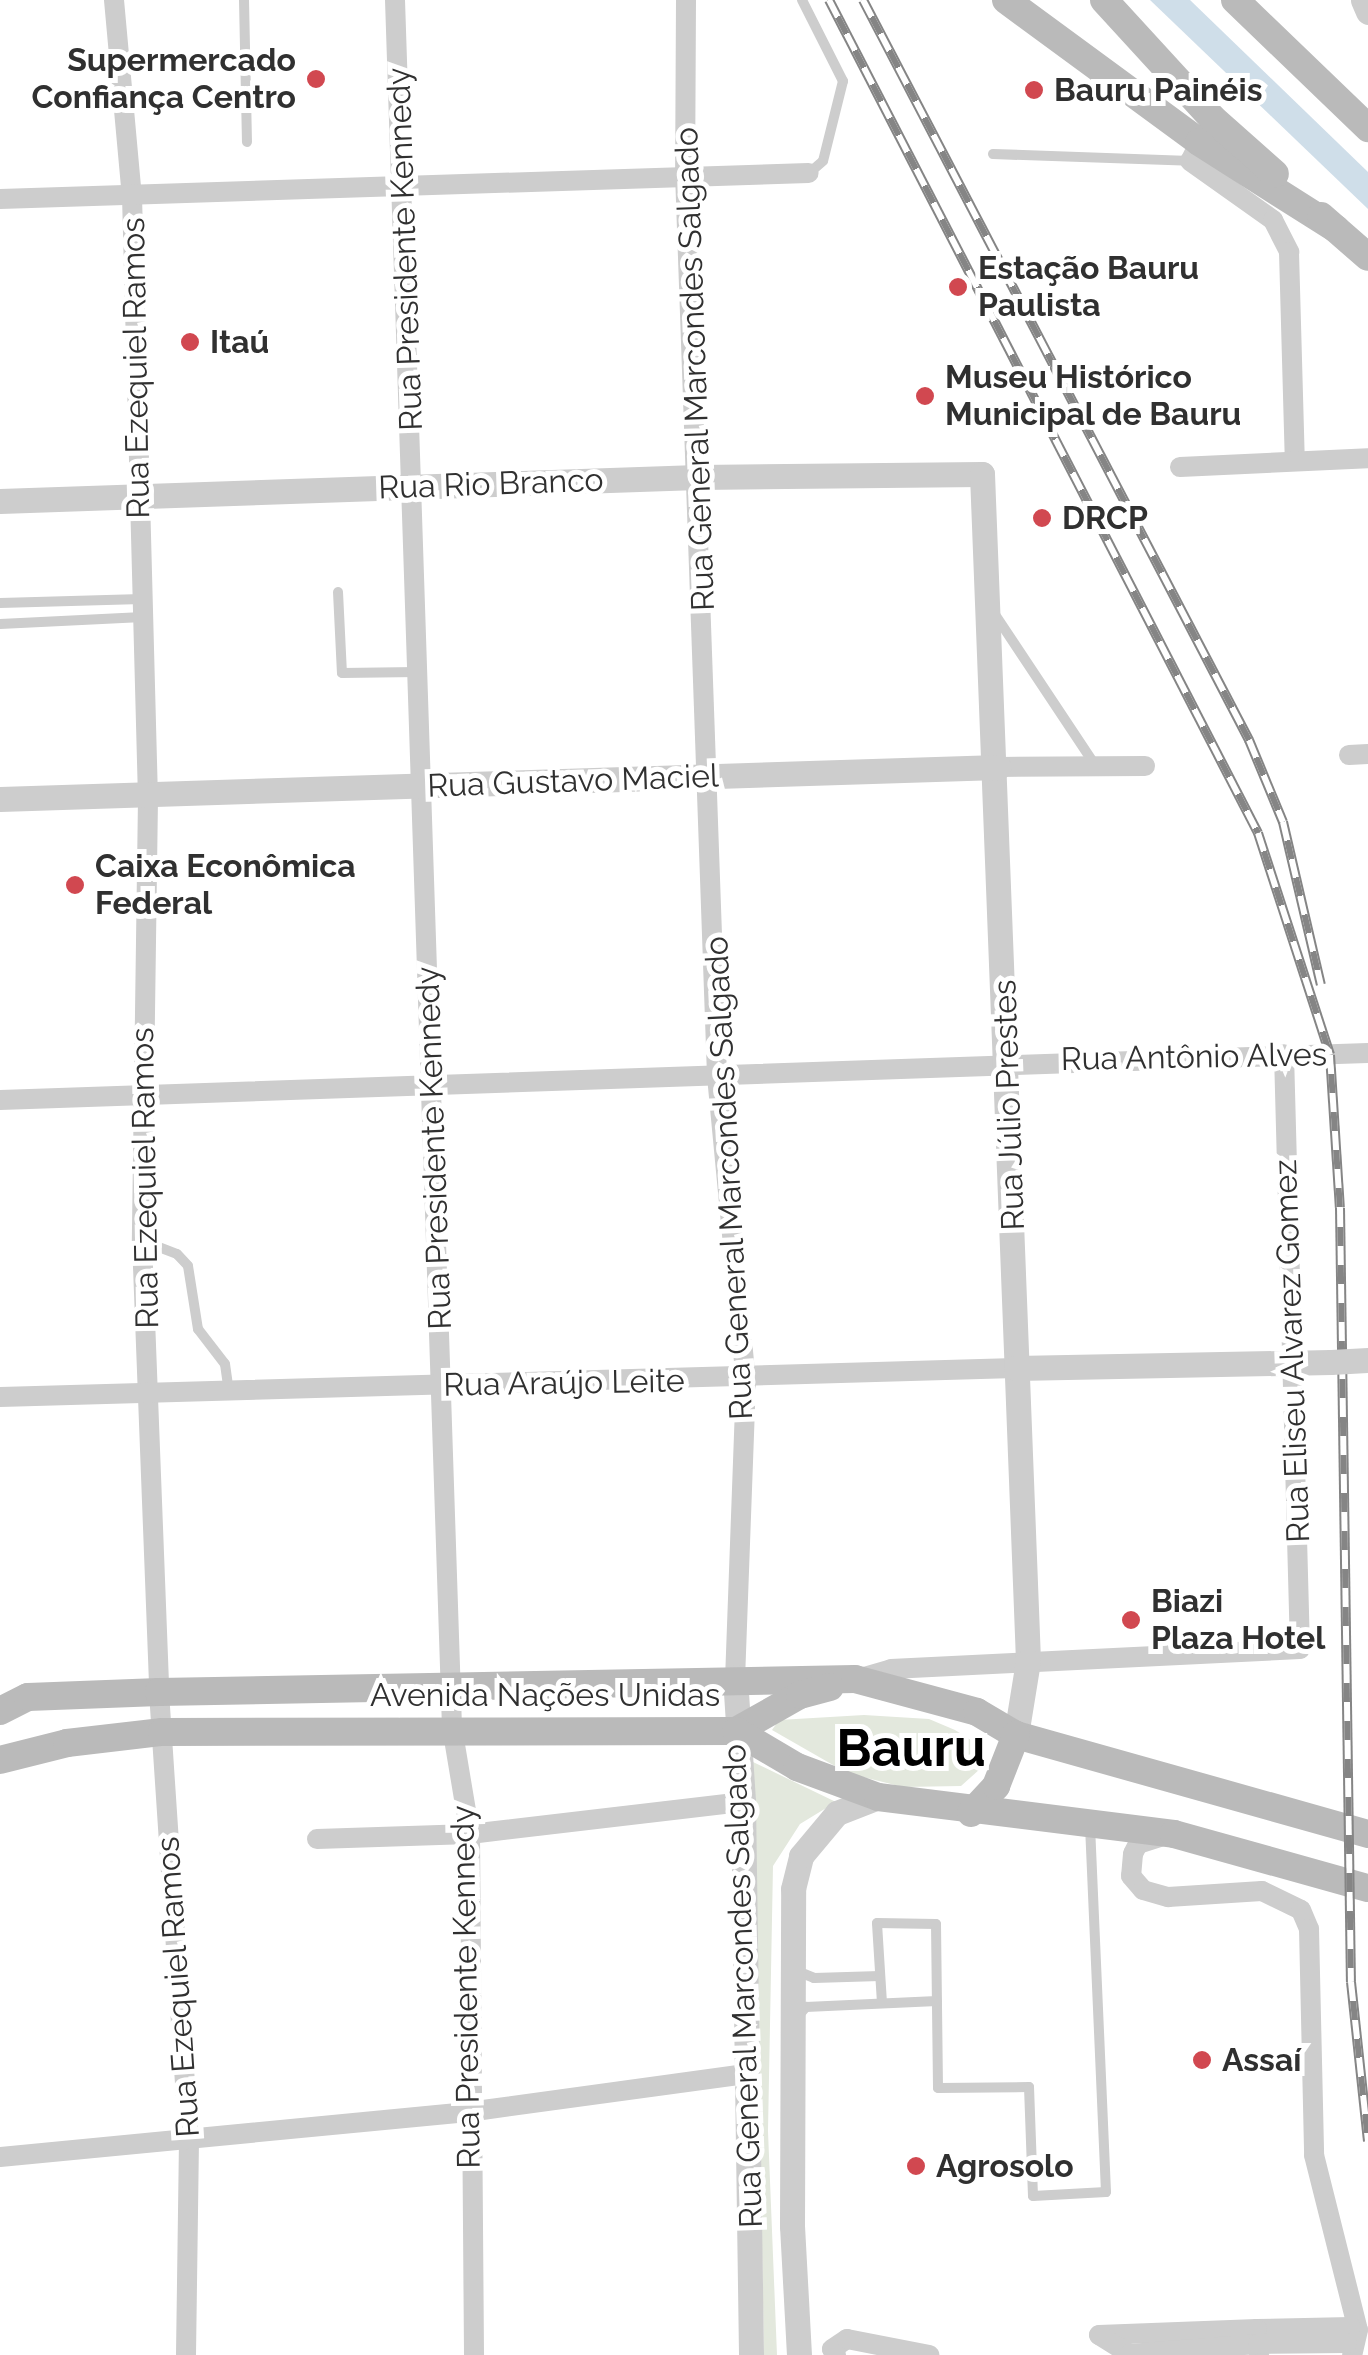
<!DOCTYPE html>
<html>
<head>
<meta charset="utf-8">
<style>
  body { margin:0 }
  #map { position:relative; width:1368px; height:2355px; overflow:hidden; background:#fff; font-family:Raleway,sans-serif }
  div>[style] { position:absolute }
  .green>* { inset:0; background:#e3e8dd }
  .water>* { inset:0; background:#cfdee9 }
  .service>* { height:10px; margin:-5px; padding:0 5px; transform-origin:5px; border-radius:5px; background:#cdcdcd }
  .minor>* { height:20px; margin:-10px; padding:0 10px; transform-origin:10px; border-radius:10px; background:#cdcdcd }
  .tertiary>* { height:25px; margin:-12.5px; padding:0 12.5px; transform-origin:12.5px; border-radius:12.5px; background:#cdcdcd }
  .secondary>* { height:28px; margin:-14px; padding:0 14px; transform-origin:14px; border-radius:14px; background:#bababa }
  .rail>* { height:10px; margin-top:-5px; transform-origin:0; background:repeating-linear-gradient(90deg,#fff 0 19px,#858585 0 38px); box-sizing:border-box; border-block:2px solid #858585 }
  .tertiary-bridge>* { height:25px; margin:-12.5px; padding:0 12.5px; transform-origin:12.5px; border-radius:12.5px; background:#cdcdcd }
  .dots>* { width:28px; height:28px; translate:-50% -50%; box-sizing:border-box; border:5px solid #fff; border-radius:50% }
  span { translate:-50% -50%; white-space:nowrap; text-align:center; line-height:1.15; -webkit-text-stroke:10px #fff; paint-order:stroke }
  .poi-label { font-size:32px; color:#303030; font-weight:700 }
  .right { translate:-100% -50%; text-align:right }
  .left { translate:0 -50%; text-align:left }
  .street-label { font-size:32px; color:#303030 }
  .town-label { font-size:52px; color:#000; font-weight:700 }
</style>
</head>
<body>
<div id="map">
  <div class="green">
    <i style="clip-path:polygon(864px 1715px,929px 1719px,955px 1730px,979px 1745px,980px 1769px,961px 1786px,903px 1787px,847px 1773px,772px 1730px,779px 1720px)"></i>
    <i style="clip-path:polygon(753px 1762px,836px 1802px,800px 1824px,773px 1866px,768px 2131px,777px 2355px,764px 2355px)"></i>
  </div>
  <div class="water">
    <i style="clip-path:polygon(1150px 0,1190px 0,1368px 172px,1368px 209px)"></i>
  </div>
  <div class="service">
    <i style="left:244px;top:0;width:142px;rotate:88.8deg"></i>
    <i style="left:802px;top:0;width:91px;rotate:63.2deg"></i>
    <i style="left:843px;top:81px;width:82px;rotate:104deg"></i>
    <i style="left:823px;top:161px;width:18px;rotate:139deg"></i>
    <i style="left:993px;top:154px;width:197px;rotate:2deg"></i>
    <i style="left:338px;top:592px;width:81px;rotate:87.2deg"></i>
    <i style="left:342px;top:673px;width:75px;rotate:-0.8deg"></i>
    <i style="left:0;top:603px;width:142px;rotate:-1.6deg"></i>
    <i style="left:994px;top:613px;width:182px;rotate:56.4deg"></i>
    <i style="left:0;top:624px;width:143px;rotate:-2.8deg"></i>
    <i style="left:143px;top:1241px;width:36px;rotate:21deg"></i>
    <i style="left:177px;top:1254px;width:16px;rotate:47deg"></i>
    <i style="left:188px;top:1266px;width:64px;rotate:81deg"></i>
    <i style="left:198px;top:1329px;width:44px;rotate:52.4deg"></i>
    <i style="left:225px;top:1364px;width:27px;rotate:82deg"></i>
    <i style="left:792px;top:1969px;width:24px;rotate:22deg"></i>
    <i style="left:814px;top:1978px;width:66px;rotate:-1.7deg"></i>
    <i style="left:882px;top:2003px;width:80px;rotate:-93.6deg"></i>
    <i style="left:877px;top:1923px;width:59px;rotate:1deg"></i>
    <i style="left:936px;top:1924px;width:164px;rotate:89.3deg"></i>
    <i style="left:938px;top:2088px;width:91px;rotate:-0.6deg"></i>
    <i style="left:1029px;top:2087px;width:109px;rotate:87.9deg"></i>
    <i style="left:1033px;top:2196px;width:73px;rotate:-3.1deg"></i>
    <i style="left:1106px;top:2192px;width:368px;rotate:-92.5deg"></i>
    <i style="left:799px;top:2015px;width:11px;rotate:-49deg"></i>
    <i style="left:806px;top:2007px;width:131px;rotate:-2.6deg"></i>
  </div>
  <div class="minor">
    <i style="left:114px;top:0;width:197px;rotate:84.8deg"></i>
    <i style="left:132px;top:196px;width:602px;rotate:88.48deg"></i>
    <i style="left:148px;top:798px;width:443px;rotate:90.8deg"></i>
    <i style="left:142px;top:1241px;width:451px;rotate:87.8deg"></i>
    <i style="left:159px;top:1692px;width:449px;rotate:86.2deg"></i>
    <i style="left:189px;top:2140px;width:215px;rotate:90.8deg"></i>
    <i style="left:395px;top:0;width:1728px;rotate:88.11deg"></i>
    <i style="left:452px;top:1727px;width:109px;rotate:80.5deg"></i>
    <i style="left:470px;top:1834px;width:521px;rotate:89.56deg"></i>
    <i style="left:686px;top:0;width:173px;rotate:90.3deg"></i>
    <i style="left:685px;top:173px;width:904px;rotate:87.97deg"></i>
    <i style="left:717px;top:1076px;width:305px;rotate:84.6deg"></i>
    <i style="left:746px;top:1380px;width:297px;rotate:92.1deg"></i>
    <i style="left:1204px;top:134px;width:30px;rotate:117deg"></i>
    <i style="left:1190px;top:161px;width:102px;rotate:35.4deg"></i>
    <i style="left:1273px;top:220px;width:36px;rotate:63deg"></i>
    <i style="left:1289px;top:252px;width:209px;rotate:88.4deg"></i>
    <i style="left:0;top:199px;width:809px;rotate:-1.84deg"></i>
    <i style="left:1180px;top:467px;width:188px;rotate:-2.7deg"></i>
    <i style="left:1349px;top:755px;width:19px;rotate:-3deg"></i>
    <i style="left:998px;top:767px;width:147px;rotate:-0.4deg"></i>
    <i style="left:0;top:1100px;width:1369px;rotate:-1.97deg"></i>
    <i style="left:0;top:1397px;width:1016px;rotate:-1.63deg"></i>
    <i style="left:857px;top:1679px;width:35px;rotate:-16deg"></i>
    <i style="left:891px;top:1669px;width:409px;rotate:-2.8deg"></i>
    <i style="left:1300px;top:1649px;width:595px;rotate:-91.54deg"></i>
    <i style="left:1160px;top:1837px;width:23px;rotate:162deg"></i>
    <i style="left:1138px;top:1844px;width:11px;rotate:117deg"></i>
    <i style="left:1133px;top:1854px;width:22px;rotate:95deg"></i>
    <i style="left:1131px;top:1876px;width:18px;rotate:49deg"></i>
    <i style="left:1143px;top:1890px;width:26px;rotate:16deg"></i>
    <i style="left:1168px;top:1897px;width:94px;rotate:-3.7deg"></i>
    <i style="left:1262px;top:1891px;width:43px;rotate:26deg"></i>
    <i style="left:1301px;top:1910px;width:21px;rotate:67deg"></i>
    <i style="left:1309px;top:1929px;width:226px;rotate:88.7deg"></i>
    <i style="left:1314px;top:2155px;width:180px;rotate:75.9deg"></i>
    <i style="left:1358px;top:2330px;width:26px;rotate:103deg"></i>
    <i style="left:317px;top:1839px;width:153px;rotate:-1.9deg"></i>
    <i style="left:470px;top:1834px;width:275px;rotate:-6.7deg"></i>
    <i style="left:0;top:2157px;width:470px;rotate:-5.5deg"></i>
    <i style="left:468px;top:2112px;width:282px;rotate:-7.8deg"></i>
    <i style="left:1257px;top:2329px;width:94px;rotate:-1.2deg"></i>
    <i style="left:836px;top:2355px;width:7px;rotate:-124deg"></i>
    <i style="left:832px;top:2349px;width:18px;rotate:-34deg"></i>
    <i style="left:847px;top:2339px;width:84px;rotate:11deg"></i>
    <i style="left:1259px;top:2355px;width:11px;rotate:-95deg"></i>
    <i style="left:1258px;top:2344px;width:15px;rotate:-94deg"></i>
    <i style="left:1257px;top:2329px;width:158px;rotate:177.8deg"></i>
    <i style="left:1099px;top:2335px;width:36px;rotate:32deg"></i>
    <i style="left:1130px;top:2354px;width:128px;rotate:-4.5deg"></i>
    <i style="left:1258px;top:2344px;width:89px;rotate:-0.6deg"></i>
  </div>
  <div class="tertiary">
    <i style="left:1363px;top:0;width:13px;rotate:67deg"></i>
    <i style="left:0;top:501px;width:698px;rotate:-1.97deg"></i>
    <i style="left:698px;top:477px;width:284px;rotate:-0.6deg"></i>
    <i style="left:982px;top:474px;width:1188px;rotate:87.78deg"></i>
    <i style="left:1028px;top:1661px;width:75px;rotate:99.2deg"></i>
    <i style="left:0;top:799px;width:999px;rotate:-1.84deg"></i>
    <i style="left:1016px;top:1368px;width:315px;rotate:-1.1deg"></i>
    <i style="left:735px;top:1677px;width:125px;rotate:86.3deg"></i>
    <i style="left:743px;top:1802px;width:553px;rotate:89.17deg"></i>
    <i style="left:799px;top:2355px;width:129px;rotate:-93.1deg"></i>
    <i style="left:792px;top:2226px;width:337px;rotate:-89.8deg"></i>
    <i style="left:793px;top:1889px;width:34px;rotate:-76deg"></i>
    <i style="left:801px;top:1856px;width:56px;rotate:-50.1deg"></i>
    <i style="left:837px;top:1813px;width:44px;rotate:-21.3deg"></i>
  </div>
  <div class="secondary">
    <i style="left:1006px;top:0;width:240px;rotate:36.3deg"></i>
    <i style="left:1199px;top:142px;width:162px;rotate:32.4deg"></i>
    <i style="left:1104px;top:0;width:160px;rotate:47.5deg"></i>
    <i style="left:1212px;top:118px;width:84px;rotate:41.6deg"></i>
    <i style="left:1235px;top:0;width:185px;rotate:43.9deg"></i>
    <i style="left:1321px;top:216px;width:62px;rotate:41.1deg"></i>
    <i style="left:0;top:1711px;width:31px;rotate:-27deg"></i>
    <i style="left:28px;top:1697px;width:131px;rotate:-2.2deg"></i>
    <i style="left:159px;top:1692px;width:696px;rotate:-1.07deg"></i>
    <i style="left:855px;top:1679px;width:126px;rotate:15.1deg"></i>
    <i style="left:977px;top:1712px;width:45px;rotate:30.5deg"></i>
    <i style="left:1016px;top:1735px;width:366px;rotate:15.7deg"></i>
    <i style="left:736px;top:1731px;width:73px;rotate:-29.4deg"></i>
    <i style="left:800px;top:1695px;width:31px;rotate:-15deg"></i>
    <i style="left:0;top:1760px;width:69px;rotate:-14.2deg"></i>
    <i style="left:67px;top:1743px;width:96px;rotate:-6.6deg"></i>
    <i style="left:162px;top:1732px;width:574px;rotate:-0.1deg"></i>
    <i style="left:736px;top:1731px;width:71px;rotate:30.5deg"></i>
    <i style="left:797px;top:1767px;width:86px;rotate:20.3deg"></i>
    <i style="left:878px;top:1797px;width:298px;rotate:7.1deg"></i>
    <i style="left:1174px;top:1834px;width:201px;rotate:15.6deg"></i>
    <i style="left:971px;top:1813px;width:37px;rotate:-47deg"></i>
    <i style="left:996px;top:1786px;width:55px;rotate:-68.6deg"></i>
  </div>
  <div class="rail">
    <i style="left:829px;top:0;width:937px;rotate:62.75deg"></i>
    <i style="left:1258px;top:833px;width:233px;rotate:72deg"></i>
    <i style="left:1330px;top:1055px;width:153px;rotate:86.3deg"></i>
    <i style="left:1340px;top:1208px;width:774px;rotate:89.19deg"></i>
    <i style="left:1351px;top:1982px;width:160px;rotate:83.9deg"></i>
    <i style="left:863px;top:0;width:835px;rotate:62.45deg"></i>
    <i style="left:1249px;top:740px;width:89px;rotate:67.5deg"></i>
    <i style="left:1283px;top:822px;width:167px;rotate:76.9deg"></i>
  </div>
  <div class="tertiary-bridge">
    <i style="left:1331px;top:1362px;width:37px;rotate:-3deg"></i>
  </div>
  <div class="dots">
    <i style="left:316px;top:79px;background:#d14850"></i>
    <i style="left:1034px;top:90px;background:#d14850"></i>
    <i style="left:958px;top:287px;background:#d14850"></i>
    <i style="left:190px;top:342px;background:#d14850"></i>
    <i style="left:925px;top:396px;background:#d14850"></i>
    <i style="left:1042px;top:518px;background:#d14850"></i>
    <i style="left:75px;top:885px;background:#d14850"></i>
    <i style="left:1131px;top:1620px;background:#d14850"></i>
    <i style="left:1202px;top:2060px;background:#d14850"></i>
    <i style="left:916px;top:2166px;background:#d14850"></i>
  </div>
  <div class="poi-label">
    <span class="right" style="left:296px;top:79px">Supermercado<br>Confiança Centro</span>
    <span class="left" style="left:1054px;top:90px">Bauru Painéis</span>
    <span class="left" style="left:978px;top:287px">Estação Bauru<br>Paulista</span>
    <span class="left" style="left:210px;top:342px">Itaú</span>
    <span class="left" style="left:945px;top:396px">Museu Histórico<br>Municipal de Bauru</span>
    <span class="left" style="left:1062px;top:518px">DRCP</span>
    <span class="left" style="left:95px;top:885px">Caixa Econômica<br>Federal</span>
    <span class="left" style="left:1151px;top:1620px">Biazi<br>Plaza Hotel</span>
    <span class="left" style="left:1222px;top:2060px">Assaí</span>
    <span class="left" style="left:936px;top:2166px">Agrosolo</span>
  </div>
  <div class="street-label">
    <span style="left:405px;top:249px;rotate:-92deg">Rua Presidente Kennedy</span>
    <span style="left:136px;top:368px;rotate:-91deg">Rua Ezequiel Ramos</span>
    <span style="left:695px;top:369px;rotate:-92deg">Rua General Marcondes Salgado</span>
    <span style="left:491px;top:484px;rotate:-2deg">Rua Rio Branco</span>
    <span style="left:573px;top:781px;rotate:-2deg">Rua Gustavo Maciel</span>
    <span style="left:1194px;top:1057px;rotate:-1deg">Rua Antônio Alves</span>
    <span style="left:1009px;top:1105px;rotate:-92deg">Rua Júlio Prestes</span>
    <span style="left:434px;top:1148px;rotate:-92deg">Rua Presidente Kennedy</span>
    <span style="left:145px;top:1178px;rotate:-91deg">Rua Ezequiel Ramos</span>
    <span style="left:729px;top:1178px;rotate:-93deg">Rua General Marcondes Salgado</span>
    <span style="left:1292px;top:1351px;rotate:-92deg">Rua Eliseu Alvarez Gomez</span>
    <span style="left:564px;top:1383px;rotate:-1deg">Rua Araújo Leite</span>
    <span style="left:545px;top:1695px">Avenida Nações Unidas</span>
    <span style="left:743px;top:1986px;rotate:-92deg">Rua General Marcondes Salgado</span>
    <span style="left:178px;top:1987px;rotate:-94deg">Rua Ezequiel Ramos</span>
    <span style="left:466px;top:1987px;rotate:-91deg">Rua Presidente Kennedy</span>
  </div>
  <div class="town-label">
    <span style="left:911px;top:1748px">Bauru</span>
  </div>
</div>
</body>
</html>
